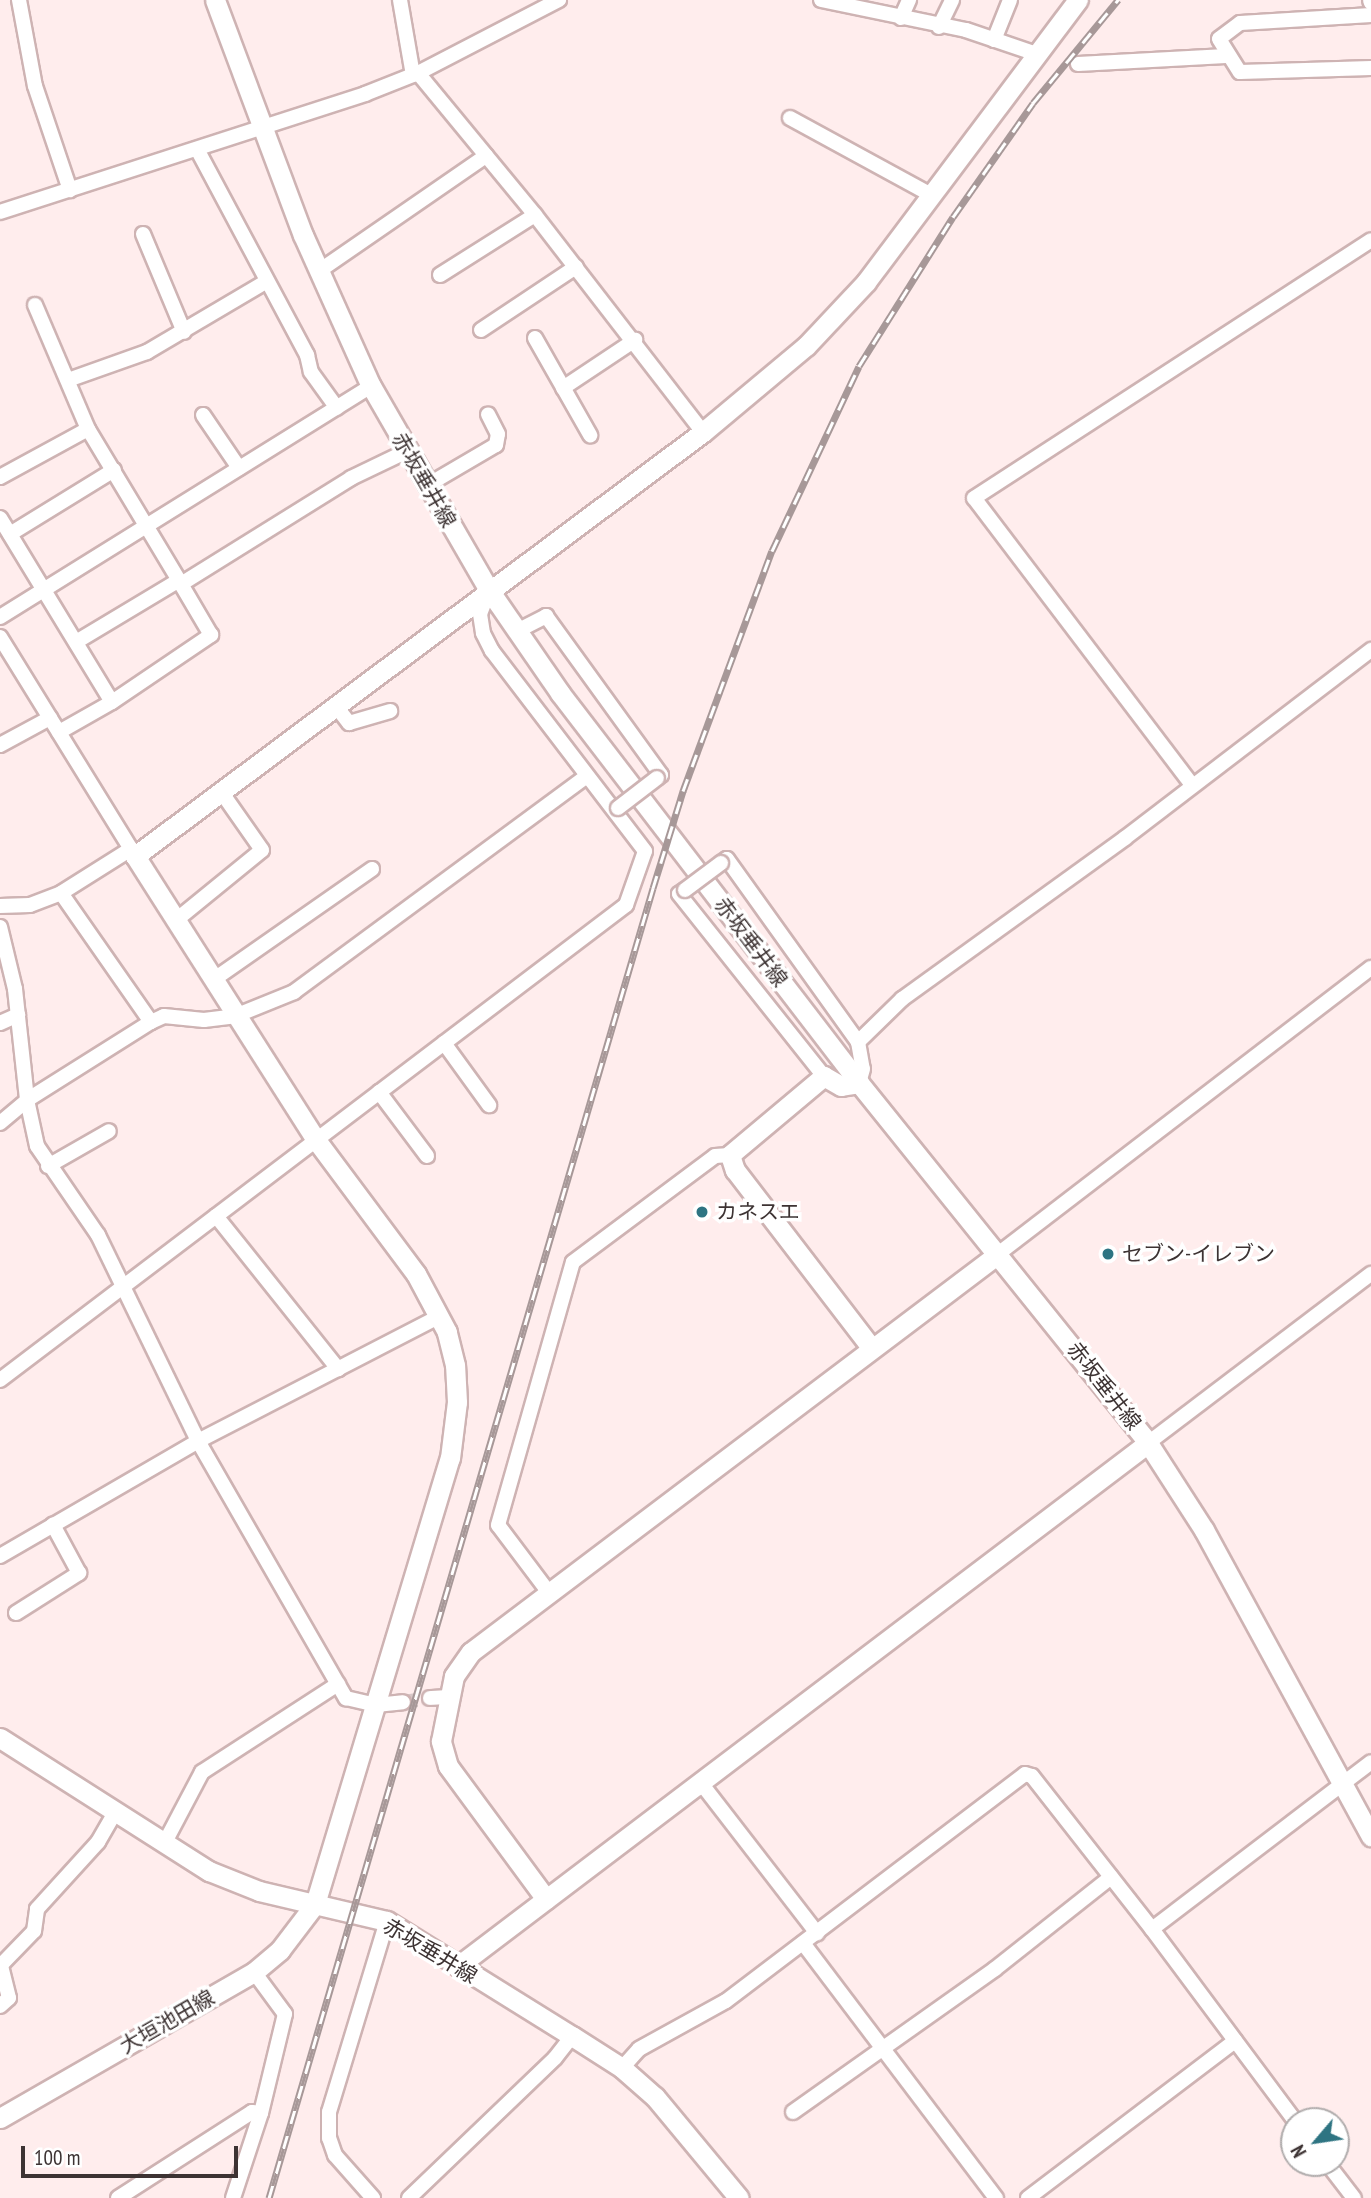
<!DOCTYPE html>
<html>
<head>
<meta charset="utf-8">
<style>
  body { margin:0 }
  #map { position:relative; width:1371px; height:2198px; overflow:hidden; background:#ffeded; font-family:"PT Sans Narrow","Noto Sans JP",sans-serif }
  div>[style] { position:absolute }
  .street-tunnel>* { height:14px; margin-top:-7px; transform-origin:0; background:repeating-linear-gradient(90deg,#d8c8c8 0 14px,transparent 0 21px) }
  .roads { filter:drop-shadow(2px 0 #ceb3b3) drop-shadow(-2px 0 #ceb3b3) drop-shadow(0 2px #ceb3b3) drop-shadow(0 -2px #ceb3b3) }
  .street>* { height:14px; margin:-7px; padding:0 7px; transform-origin:7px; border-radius:7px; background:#fff }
  .secondary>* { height:19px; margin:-9.5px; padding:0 9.5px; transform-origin:9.5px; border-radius:9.5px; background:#fff }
  .rail>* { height:7px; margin-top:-3.5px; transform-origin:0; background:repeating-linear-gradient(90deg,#fff 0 13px,#a79898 0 26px); box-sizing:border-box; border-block:2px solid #a79898 }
  .bridges { filter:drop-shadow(2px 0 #ceb3b3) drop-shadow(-2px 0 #ceb3b3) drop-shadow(0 2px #ceb3b3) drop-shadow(0 -2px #ceb3b3) }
  .street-bridge>* { height:14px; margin:-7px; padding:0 7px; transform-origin:7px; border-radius:7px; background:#fff }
  .dots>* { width:19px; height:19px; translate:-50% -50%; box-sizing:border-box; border:4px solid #fff; border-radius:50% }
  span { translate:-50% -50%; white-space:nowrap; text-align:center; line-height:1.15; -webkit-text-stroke:7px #fff; paint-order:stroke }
  .street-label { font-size:21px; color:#3d3333 }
  .poi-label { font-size:21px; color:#3d3333 }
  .left { translate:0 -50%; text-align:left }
  .north { position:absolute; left:1280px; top:2107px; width:70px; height:70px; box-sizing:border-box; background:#fff; border:2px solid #b1adad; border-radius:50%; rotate:241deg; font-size:19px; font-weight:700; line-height:28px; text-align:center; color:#3d3333 }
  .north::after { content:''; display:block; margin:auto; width:24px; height:32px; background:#2e7482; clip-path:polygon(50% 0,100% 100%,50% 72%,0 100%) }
  .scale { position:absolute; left:21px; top:2146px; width:217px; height:32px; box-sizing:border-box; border:4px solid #3d3333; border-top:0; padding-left:9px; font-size:21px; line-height:24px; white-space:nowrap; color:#3d3333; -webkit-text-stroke:5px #fff; paint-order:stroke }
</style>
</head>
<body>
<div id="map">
  <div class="street-tunnel">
    <i style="left:403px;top:1702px;width:27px;rotate:-8deg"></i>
  </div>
  <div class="roads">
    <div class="street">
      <i style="left:19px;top:0;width:87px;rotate:79.5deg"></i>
      <i style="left:35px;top:86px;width:110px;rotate:71.4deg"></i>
      <i style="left:400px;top:0;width:76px;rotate:80.2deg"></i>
      <i style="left:821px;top:0;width:148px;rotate:11.7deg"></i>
      <i style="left:966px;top:30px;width:75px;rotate:18.7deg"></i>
      <i style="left:1370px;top:0;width:3px;rotate:72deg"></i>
      <i style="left:1371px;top:15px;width:131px;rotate:176.5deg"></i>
      <i style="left:1240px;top:23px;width:26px;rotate:143deg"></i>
      <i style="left:1219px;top:39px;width:39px;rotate:58deg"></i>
      <i style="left:1240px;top:72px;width:131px;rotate:-1.7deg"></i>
      <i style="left:901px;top:18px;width:20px;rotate:-66deg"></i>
      <i style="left:939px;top:27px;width:30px;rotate:-64deg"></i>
      <i style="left:994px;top:40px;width:43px;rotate:-68.2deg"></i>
      <i style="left:1078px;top:64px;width:148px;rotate:-3.1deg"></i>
      <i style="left:418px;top:73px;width:184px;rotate:50.5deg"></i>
      <i style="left:535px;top:215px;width:274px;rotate:52.3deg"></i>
      <i style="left:790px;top:118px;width:161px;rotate:28.6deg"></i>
      <i style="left:197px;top:149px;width:234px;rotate:61.9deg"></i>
      <i style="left:307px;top:355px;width:17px;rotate:77deg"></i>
      <i style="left:311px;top:372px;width:44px;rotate:54.2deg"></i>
      <i style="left:0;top:212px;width:384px;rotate:-17.9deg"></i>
      <i style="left:365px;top:94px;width:57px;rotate:-21.6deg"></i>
      <i style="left:418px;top:73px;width:159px;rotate:-27.4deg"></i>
      <i style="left:143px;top:234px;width:106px;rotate:67.3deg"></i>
      <i style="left:319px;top:271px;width:203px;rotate:-34.6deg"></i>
      <i style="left:440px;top:275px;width:112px;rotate:-32.3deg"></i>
      <i style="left:35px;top:305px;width:135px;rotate:66.9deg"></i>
      <i style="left:88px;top:429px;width:181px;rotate:59deg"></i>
      <i style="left:481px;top:330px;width:114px;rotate:-33.6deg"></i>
      <i style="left:535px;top:338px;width:112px;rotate:60.4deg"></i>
      <i style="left:68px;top:380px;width:84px;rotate:-19.5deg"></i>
      <i style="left:147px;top:352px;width:139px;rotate:-30.6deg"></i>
      <i style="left:563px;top:388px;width:87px;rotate:-33.7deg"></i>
      <i style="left:203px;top:415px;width:64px;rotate:55.8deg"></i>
      <i style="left:0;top:477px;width:100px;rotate:-28.6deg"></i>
      <i style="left:426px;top:486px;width:81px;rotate:-30.4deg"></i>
      <i style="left:496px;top:445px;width:11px;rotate:-80deg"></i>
      <i style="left:498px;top:434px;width:22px;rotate:-117deg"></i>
      <i style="left:0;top:518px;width:215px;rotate:58.7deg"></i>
      <i style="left:112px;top:702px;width:61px;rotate:150.5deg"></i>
      <i style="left:10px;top:534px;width:122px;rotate:-31.6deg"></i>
      <i style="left:0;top:617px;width:437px;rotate:-31.9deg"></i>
      <i style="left:517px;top:631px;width:33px;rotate:-27deg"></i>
      <i style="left:546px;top:616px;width:196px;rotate:54.1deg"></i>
      <i style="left:661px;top:775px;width:5px;rotate:143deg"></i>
      <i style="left:0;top:637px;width:257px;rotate:58.3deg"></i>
      <i style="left:76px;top:642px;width:120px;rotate:-31deg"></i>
      <i style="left:112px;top:702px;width:120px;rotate:-34.1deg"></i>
      <i style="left:211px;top:635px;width:59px;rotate:-120.5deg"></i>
      <i style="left:181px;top:584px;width:200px;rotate:-31.9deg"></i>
      <i style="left:351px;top:478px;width:62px;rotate:-25.7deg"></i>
      <i style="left:335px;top:705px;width:23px;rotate:52deg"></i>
      <i style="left:349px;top:723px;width:43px;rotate:-16.3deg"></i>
      <i style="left:0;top:745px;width:57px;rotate:-28.4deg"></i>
      <i style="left:1192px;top:785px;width:360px;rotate:-127.2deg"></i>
      <i style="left:974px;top:498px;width:473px;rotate:-33deg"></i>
      <i style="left:721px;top:863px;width:7px;rotate:-34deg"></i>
      <i style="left:727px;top:859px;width:225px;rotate:54.4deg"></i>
      <i style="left:858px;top:1042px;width:27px;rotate:80deg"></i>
      <i style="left:863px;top:1069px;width:15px;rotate:106deg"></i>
      <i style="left:685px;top:890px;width:7px;rotate:146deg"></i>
      <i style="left:679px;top:894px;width:233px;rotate:51.5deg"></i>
      <i style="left:0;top:906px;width:30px;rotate:-2deg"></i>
      <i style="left:30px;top:905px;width:33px;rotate:-21deg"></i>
      <i style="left:61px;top:893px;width:83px;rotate:-32.2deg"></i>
      <i style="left:175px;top:921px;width:112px;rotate:-39.2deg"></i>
      <i style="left:262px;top:850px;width:73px;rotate:-125deg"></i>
      <i style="left:0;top:927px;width:64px;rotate:76.4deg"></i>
      <i style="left:15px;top:989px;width:112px;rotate:83.8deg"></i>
      <i style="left:27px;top:1100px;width:47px;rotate:77.7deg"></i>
      <i style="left:37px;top:1146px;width:108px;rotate:55.6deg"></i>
      <i style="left:98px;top:1235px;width:229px;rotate:64.1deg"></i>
      <i style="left:198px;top:1441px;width:297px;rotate:60.1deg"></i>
      <i style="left:346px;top:1698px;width:31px;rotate:13deg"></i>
      <i style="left:376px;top:1705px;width:27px;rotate:-6deg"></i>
      <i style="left:213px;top:980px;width:194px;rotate:-34.9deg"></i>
      <i style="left:151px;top:1022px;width:14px;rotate:-25deg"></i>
      <i style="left:164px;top:1016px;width:40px;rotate:5.7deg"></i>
      <i style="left:204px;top:1020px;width:31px;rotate:-7deg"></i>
      <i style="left:235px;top:1016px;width:64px;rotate:-22.1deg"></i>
      <i style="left:294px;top:992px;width:363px;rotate:-36.4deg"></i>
      <i style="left:0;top:1023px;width:20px;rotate:-24deg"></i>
      <i style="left:858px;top:1042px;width:62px;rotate:-44.3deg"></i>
      <i style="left:902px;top:999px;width:275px;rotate:-35.8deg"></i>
      <i style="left:1125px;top:838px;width:310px;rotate:-37.4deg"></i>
      <i style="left:444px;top:1043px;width:77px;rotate:54deg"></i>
      <i style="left:379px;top:1092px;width:80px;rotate:53.1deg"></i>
      <i style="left:0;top:1123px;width:35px;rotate:-40deg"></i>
      <i style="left:27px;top:1100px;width:146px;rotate:-32.2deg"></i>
      <i style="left:151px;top:1022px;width:157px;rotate:-124.9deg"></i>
      <i style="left:48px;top:1166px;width:70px;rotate:-29.8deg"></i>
      <i style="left:216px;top:1216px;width:196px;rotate:51.4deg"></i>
      <i style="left:998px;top:1254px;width:470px;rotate:-37.5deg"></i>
      <i style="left:0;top:1380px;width:786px;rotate:-37.19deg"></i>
      <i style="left:626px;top:905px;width:57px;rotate:-70.6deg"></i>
      <i style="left:645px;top:851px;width:252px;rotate:-127.4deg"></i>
      <i style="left:492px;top:651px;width:20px;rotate:-117deg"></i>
      <i style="left:483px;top:633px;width:19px;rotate:-99deg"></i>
      <i style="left:480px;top:614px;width:22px;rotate:-69deg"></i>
      <i style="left:1148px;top:1443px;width:280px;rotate:-37.2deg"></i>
      <i style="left:0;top:1556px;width:229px;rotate:-30.1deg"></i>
      <i style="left:198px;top:1441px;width:272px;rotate:-27.3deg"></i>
      <i style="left:550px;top:1594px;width:86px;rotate:-127deg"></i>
      <i style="left:498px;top:1525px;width:273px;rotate:-74.1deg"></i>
      <i style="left:573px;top:1262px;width:177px;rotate:-36.7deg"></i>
      <i style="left:715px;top:1156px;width:15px;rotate:-4deg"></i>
      <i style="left:16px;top:1613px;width:75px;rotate:-32.4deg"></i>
      <i style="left:79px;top:1573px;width:55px;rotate:-118.4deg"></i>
      <i style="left:430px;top:1698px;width:20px;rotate:-3deg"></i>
      <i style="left:701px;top:1783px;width:190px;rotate:52.3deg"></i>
      <i style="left:164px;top:1844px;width:81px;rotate:-62.2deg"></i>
      <i style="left:202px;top:1772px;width:162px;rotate:-32.9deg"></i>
      <i style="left:1152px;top:1929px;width:275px;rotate:-37.3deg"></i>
      <i style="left:803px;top:1943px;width:320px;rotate:52.9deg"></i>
      <i style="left:0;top:2006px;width:12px;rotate:-42deg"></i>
      <i style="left:9px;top:1998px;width:34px;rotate:-104deg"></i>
      <i style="left:1px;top:1965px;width:47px;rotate:-45.9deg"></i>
      <i style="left:34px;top:1931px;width:22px;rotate:-82deg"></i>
      <i style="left:37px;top:1909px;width:91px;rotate:-47.7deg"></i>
      <i style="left:98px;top:1842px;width:32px;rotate:-60deg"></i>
      <i style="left:622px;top:2068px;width:25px;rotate:-48deg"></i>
      <i style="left:639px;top:2049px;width:99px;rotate:-28.9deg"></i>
      <i style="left:726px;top:2001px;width:375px;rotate:-37.2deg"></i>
      <i style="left:1025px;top:1774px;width:7px;rotate:16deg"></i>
      <i style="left:1032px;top:1776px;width:194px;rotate:51.9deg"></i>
      <i style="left:1152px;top:1929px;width:239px;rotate:53.3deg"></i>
      <i style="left:793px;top:2112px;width:247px;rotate:-35.3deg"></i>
      <i style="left:995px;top:1969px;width:148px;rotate:-38.4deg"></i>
      <i style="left:1327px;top:2163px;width:44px;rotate:52.4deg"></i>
      <i style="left:118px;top:2198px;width:159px;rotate:-32.7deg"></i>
      <i style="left:252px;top:2112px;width:9px;rotate:6deg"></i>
      <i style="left:233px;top:2198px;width:89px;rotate:-71.8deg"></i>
      <i style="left:261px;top:2113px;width:102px;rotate:-76.4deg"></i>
      <i style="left:285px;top:2014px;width:52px;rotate:-126.4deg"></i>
      <i style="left:373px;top:2198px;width:57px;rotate:-131.5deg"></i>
      <i style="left:335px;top:2155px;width:18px;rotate:-109deg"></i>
      <i style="left:329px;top:2138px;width:26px;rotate:-90deg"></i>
      <i style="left:329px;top:2112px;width:200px;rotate:-73.1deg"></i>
      <i style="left:409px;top:2198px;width:202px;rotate:-43.8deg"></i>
      <i style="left:555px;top:2058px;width:28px;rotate:-52deg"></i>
      <i style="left:1028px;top:2198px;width:260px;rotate:-37.2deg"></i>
    </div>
    <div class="secondary">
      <i style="left:215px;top:0;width:251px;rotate:69.5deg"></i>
      <i style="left:303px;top:235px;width:166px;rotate:65.8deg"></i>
      <i style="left:371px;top:386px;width:236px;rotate:60deg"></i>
      <i style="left:489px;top:590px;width:125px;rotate:55.4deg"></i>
      <i style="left:560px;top:693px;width:491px;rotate:52.5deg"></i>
      <i style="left:859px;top:1083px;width:462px;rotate:51.2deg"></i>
      <i style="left:1148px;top:1443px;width:103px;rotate:57.2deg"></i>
      <i style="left:1204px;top:1530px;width:349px;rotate:61.4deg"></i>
      <i style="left:859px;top:1083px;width:18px;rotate:171deg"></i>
      <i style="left:841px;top:1086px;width:20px;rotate:-150deg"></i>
      <i style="left:824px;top:1076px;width:123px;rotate:140deg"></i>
      <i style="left:730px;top:1155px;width:16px;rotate:72deg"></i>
      <i style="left:735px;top:1170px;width:223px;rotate:52.5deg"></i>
      <i style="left:0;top:1738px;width:248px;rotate:32.5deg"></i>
      <i style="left:209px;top:1871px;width:54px;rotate:21.8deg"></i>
      <i style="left:259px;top:1891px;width:131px;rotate:13.2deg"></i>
      <i style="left:387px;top:1921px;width:218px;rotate:31.9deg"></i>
      <i style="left:572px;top:2036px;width:59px;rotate:32.6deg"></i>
      <i style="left:622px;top:2068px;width:44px;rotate:41.3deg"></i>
      <i style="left:655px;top:2097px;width:131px;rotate:50.3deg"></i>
      <i style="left:546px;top:1899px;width:165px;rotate:-126.4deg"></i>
      <i style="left:448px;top:1766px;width:26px;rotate:-106deg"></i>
      <i style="left:441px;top:1741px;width:66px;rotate:-78.7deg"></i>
      <i style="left:454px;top:1676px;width:29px;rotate:-55deg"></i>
      <i style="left:471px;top:1652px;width:660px;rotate:-37.06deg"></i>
      <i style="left:458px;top:1966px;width:866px;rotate:-37.16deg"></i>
      <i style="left:0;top:2118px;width:293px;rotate:-29.9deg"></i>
      <i style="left:254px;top:1972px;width:34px;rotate:-40deg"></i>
      <i style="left:280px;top:1950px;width:58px;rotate:-52.7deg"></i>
      <i style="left:315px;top:1904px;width:466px;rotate:-73.2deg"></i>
      <i style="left:450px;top:1458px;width:56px;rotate:-82.9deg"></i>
      <i style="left:457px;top:1402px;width:37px;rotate:-93deg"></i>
      <i style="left:455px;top:1365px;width:34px;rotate:-104deg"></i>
      <i style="left:447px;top:1332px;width:66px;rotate:-118.1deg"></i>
      <i style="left:416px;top:1274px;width:167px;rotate:-126.7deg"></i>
      <i style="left:316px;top:1140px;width:337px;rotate:-122.5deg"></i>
      <i style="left:135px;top:856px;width:709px;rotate:-36.74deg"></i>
      <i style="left:703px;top:432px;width:134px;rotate:-39.9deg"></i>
      <i style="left:806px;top:346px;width:88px;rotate:-46.8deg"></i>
      <i style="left:866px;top:282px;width:353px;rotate:-53.1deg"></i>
    </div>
  </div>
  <div class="rail">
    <i style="left:269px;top:2198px;width:1365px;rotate:-73.66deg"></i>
    <i style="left:653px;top:888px;width:102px;rotate:-72.8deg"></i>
    <i style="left:683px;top:791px;width:256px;rotate:-69.7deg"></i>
    <i style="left:772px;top:551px;width:204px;rotate:-64.8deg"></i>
    <i style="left:859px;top:366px;width:176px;rotate:-57.8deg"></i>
    <i style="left:953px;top:217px;width:139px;rotate:-54.9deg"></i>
    <i style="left:1033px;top:103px;width:134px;rotate:-50.5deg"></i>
  </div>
  <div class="bridges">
    <div class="street-bridge">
      <i style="left:618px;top:808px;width:49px;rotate:-37.6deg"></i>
      <i style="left:685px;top:890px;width:45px;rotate:-36.9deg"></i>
    </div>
  </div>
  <div class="dots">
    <i style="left:702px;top:1212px;background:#2e7482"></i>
    <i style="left:1108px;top:1254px;background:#2e7482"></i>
  </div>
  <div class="street-label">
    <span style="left:424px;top:480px;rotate:60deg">赤坂垂井線</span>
    <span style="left:751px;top:942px;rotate:53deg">赤坂垂井線</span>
    <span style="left:1104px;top:1386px;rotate:52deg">赤坂垂井線</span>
    <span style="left:430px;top:1951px;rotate:31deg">赤坂垂井線</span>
    <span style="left:167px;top:2022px;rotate:-30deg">大垣池田線</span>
  </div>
  <div class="poi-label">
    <span class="left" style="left:716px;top:1212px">カネスエ</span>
    <span class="left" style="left:1122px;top:1254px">セブン-イレブン</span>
  </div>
  <div class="north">N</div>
  <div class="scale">100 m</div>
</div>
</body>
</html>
